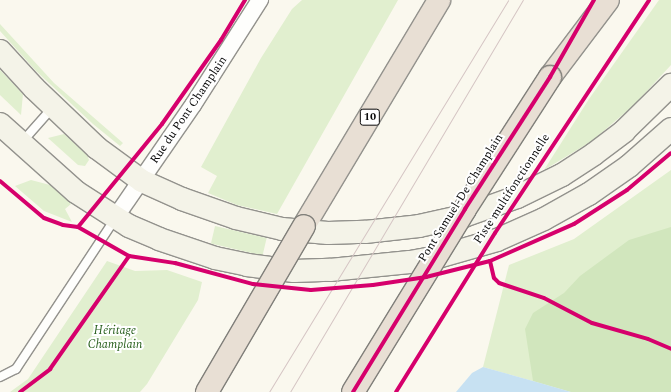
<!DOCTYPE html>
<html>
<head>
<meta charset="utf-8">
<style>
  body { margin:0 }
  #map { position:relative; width:671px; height:392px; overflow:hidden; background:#faf8ee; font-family:Spectral,serif }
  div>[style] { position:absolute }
  .green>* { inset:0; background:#e1efcf; transform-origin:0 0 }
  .forest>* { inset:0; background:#d1e6bd }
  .water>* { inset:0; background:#c7e1f2 }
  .roads { filter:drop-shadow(1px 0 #93928d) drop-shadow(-1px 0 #93928d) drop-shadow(0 1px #93928d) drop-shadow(0 -1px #93928d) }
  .lane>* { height:8px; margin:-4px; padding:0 4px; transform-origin:4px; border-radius:4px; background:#fefefc }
  .street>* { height:16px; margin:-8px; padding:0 8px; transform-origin:8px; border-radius:8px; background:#fefefc }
  .secondary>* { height:22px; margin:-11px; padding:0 11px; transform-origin:11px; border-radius:11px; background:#f4f3e8 }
  .highway>* { height:22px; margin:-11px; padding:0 11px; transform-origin:11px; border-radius:11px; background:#e8dfd4 }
  .tram>* { height:1px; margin:-0.5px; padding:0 0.5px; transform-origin:0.5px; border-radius:0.5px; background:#d5c5c4 }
  .bridges { filter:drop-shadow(1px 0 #807f7a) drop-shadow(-1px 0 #807f7a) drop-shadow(0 1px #807f7a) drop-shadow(0 -1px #807f7a) }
  .highway-bridge>* { height:22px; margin:-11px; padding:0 11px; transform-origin:11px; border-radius:11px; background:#e8dfd4 }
  .cycleway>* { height:4px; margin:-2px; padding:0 2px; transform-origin:2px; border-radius:2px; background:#d6006c }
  span { translate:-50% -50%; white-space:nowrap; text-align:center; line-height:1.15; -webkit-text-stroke:4px #fff; paint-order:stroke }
  .shield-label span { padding:1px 3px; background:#fff; border:1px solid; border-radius:3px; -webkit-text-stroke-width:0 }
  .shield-label { font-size:11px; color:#0b0b0b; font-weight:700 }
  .street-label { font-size:12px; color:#0b0b0b }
  .park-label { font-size:12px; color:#29601e; font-style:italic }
</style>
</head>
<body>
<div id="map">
  <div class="green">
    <i style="clip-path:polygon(302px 0,398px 0,277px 214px,237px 205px,208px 193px,217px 176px,201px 167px,261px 58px,292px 9px)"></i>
    <i style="clip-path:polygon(659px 0,671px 0,671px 65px,634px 105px,592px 141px,544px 170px,589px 99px)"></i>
    <i style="clip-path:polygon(0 24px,54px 83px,123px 143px,120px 146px,93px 124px,36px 71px,0 31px)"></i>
    <i style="clip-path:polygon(0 70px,23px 94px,21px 115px,0 95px)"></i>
    <i style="clip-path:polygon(64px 134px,87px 155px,89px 160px,85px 166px,78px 165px,48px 138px)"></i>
    <i style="clip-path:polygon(671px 170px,671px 392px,571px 392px,483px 367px,509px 265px,574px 239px)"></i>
    <i style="clip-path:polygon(31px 180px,50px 185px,68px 200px,71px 204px,65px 209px,72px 222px,44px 211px,15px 186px)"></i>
    <i style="left:215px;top:226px;width:53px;height:18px;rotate:13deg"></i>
    <i style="clip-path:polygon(107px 261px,135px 271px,167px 270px,202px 282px,198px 300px,147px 384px,140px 392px,10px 392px,28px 379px)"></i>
  </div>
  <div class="forest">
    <i style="clip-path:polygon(671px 227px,671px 392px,571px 392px,533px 381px,525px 329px,533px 313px,564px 293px,580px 276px,629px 240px)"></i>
  </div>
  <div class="water">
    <i style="clip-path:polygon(483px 367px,533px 381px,571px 392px,456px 392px,472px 373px)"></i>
  </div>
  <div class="roads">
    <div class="lane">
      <i style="left:22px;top:142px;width:47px;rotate:-48.5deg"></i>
      <i style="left:0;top:377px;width:18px;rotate:-27deg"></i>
      <i style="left:16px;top:369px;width:180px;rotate:-56.6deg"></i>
    </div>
    <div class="street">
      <i style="left:115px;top:218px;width:137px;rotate:-55.4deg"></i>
      <i style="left:193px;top:105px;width:125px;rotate:-57.5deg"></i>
    </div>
    <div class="secondary">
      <i style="left:0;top:51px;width:50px;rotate:47.4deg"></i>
      <i style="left:34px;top:88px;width:87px;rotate:43.6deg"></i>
      <i style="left:97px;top:148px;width:56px;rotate:36.3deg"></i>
      <i style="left:142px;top:181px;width:44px;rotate:24.2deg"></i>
      <i style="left:182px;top:199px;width:57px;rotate:19.4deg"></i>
      <i style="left:236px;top:218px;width:47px;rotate:13.4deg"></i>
      <i style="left:282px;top:229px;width:46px;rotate:5deg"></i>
      <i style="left:328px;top:233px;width:37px;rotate:-2deg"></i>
      <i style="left:365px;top:232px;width:54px;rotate:-6.3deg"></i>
      <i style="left:419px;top:226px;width:46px;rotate:-12.5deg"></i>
      <i style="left:464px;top:216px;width:56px;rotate:-19.7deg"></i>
      <i style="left:517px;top:197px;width:50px;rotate:-26.1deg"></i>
      <i style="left:562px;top:175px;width:38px;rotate:-33deg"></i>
      <i style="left:594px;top:154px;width:38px;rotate:-37deg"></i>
      <i style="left:624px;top:131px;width:66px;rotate:-44.4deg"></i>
      <i style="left:0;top:124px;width:102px;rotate:41.8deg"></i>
      <i style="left:76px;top:192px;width:63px;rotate:32.7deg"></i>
      <i style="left:129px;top:226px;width:33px;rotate:23deg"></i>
      <i style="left:159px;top:239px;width:59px;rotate:18.7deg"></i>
      <i style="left:215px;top:258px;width:33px;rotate:12deg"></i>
      <i style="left:247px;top:265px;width:47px;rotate:7.3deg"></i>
      <i style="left:294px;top:271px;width:36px;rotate:-2deg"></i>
      <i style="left:330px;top:270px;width:80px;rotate:-5.7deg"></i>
      <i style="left:410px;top:262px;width:28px;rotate:-10deg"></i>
      <i style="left:438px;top:257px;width:61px;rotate:-16.1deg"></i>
      <i style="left:497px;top:240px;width:51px;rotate:-24.1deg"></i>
      <i style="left:544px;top:219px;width:51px;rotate:-29.1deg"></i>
      <i style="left:589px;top:194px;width:49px;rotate:-35deg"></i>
      <i style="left:629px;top:166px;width:56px;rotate:-41.4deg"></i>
    </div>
    <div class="highway">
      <i style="left:550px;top:77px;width:96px;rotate:-53deg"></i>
      <i style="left:304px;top:226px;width:263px;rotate:-59.1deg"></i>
    </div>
  </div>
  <div class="tram">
    <i style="left:269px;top:392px;width:459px;rotate:-58.6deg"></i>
    <i style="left:290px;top:392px;width:456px;rotate:-59.3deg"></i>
  </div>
  <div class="bridges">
    <div class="highway-bridge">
      <i style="left:207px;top:392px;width:192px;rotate:-59.7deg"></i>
      <i style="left:353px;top:392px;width:215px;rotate:-58.5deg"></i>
      <i style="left:465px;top:209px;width:157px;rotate:-57.2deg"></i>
    </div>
  </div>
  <div class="cycleway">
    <i style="left:0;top:181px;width:57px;rotate:40.1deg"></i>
    <i style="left:44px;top:218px;width:20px;rotate:20deg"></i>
    <i style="left:63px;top:225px;width:15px;rotate:8deg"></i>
    <i style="left:78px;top:227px;width:59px;rotate:29.6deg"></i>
    <i style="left:129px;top:256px;width:47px;rotate:8.7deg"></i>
    <i style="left:175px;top:263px;width:81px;rotate:15.1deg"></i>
    <i style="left:253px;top:284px;width:58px;rotate:5.9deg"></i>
    <i style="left:311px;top:290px;width:62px;rotate:-4.6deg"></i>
    <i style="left:373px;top:285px;width:54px;rotate:-8.6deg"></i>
    <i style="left:426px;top:277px;width:66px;rotate:-14deg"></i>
    <i style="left:490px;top:261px;width:92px;rotate:-23.8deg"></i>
    <i style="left:574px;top:224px;width:63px;rotate:-32.7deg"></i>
    <i style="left:627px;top:190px;width:57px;rotate:-40.1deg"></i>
    <i style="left:78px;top:227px;width:133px;rotate:-50.8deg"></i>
    <i style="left:162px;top:124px;width:103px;rotate:-54.9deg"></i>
    <i style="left:221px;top:40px;width:47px;rotate:-59deg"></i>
    <i style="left:490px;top:261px;width:17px;rotate:77deg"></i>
    <i style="left:494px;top:278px;width:7px;rotate:45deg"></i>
    <i style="left:499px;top:283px;width:47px;rotate:18.4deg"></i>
    <i style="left:544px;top:298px;width:54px;rotate:27.5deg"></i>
    <i style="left:592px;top:323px;width:58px;rotate:15.9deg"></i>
    <i style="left:648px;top:339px;width:25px;rotate:23deg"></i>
    <i style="left:20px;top:392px;width:38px;rotate:-37deg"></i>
    <i style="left:50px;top:369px;width:138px;rotate:-55deg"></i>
    <i style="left:353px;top:392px;width:215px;rotate:-58.5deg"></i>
    <i style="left:465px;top:209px;width:157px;rotate:-57.2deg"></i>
    <i style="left:550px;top:77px;width:89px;rotate:-60.3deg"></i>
    <i style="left:396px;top:392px;width:187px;rotate:-58.1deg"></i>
    <i style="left:495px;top:233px;width:279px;rotate:-56.5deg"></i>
  </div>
  <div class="shield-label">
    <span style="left:370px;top:117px">10</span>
  </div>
  <div class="street-label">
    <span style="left:189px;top:110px;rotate:-56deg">Rue du Pont Champlain</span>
    <span style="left:512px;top:189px;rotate:-57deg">Piste multifonctionnelle</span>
    <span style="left:461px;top:198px;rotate:-58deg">Pont Samuel-De Champlain</span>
  </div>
  <div class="park-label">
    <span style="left:115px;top:338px">Héritage<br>Champlain</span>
  </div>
</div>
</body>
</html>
